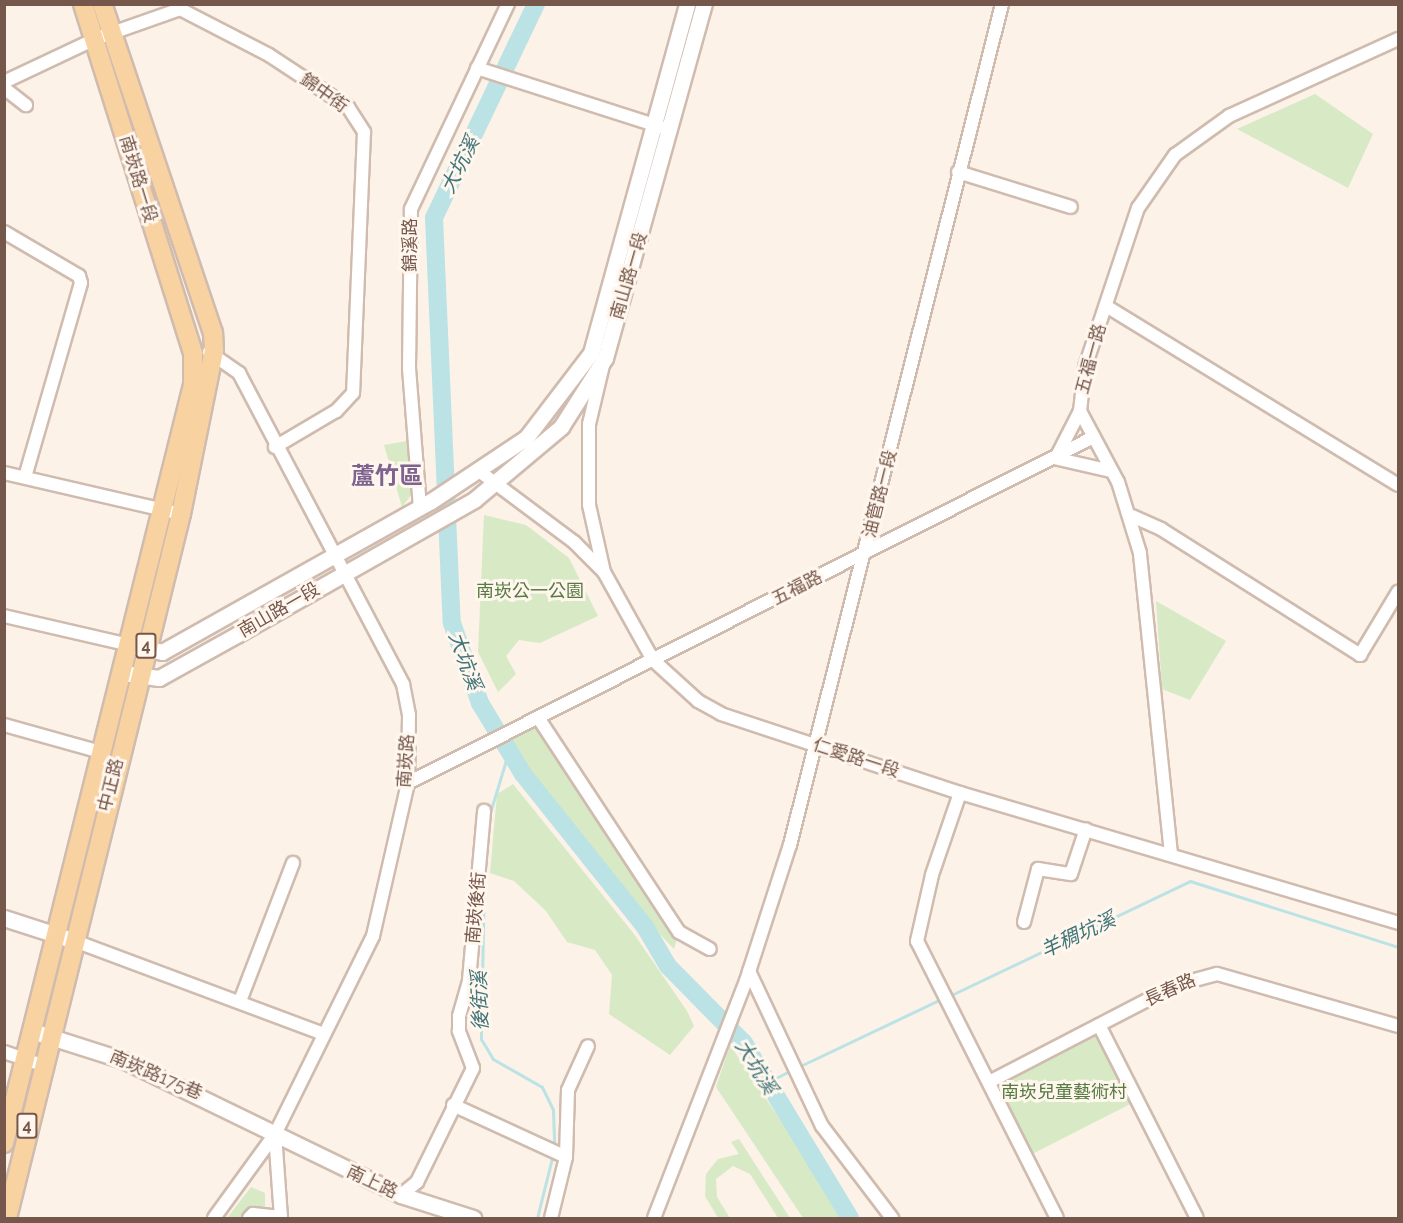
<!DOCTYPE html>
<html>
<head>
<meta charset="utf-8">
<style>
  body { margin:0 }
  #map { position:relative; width:1403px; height:1223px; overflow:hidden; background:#fcf2e7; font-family:Raleway,"Noto Sans TC",sans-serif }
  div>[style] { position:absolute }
  .green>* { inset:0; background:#d7eac5; transform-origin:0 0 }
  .stream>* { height:3px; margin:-1.5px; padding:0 1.5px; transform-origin:1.5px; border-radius:1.5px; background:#bbe2e5 }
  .river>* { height:18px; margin:-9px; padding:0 9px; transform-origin:9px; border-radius:9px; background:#bbe2e5 }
  .roads { filter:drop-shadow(2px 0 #d0bbaf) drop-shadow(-2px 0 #d0bbaf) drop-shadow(0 2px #d0bbaf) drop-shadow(0 -2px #d0bbaf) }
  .minor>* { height:12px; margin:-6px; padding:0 6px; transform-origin:6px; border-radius:6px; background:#fff }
  .tertiary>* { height:15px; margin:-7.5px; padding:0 7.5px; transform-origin:7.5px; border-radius:7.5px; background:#fff }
  .primary>* { height:18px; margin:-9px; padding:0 9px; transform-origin:9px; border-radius:9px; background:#f9d2a1 }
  span { translate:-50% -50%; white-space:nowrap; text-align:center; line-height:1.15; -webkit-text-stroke:6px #fff6ed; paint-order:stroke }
  .shield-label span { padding:2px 4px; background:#fff6ed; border:2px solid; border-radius:4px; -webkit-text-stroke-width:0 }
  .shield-label { font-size:16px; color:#75574b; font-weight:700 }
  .street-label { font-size:18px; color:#75574b }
  .park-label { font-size:18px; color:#587b43 }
  .water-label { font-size:20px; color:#40757a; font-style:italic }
  .district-label { font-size:24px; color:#7e6391; font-weight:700 }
  .frame { position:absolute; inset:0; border:6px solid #75574b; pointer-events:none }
</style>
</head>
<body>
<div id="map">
  <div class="green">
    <i style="clip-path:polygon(1315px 94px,1373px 134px,1348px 188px,1237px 129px)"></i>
    <i style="clip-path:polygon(407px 441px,412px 494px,402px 507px,384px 445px)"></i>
    <i style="clip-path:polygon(484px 515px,526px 525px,569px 558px,598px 616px,540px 643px,519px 640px,506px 656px,516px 674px,498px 692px,478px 652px)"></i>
    <i style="clip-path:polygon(1156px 601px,1226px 641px,1190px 700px,1162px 689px)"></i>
    <i style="clip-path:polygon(539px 719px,679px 932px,674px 949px,603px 875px,501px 737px)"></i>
    <i style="clip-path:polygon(513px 784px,634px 934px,687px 1011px,694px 1026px,670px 1055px,609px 1014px,612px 975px,595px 950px,567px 942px,546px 911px,514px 881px,490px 873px,497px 794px)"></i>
    <i style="left:1097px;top:1030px;width:81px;height:114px;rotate:63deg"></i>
    <i style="clip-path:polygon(730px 1045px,846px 1218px,803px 1218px,716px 1087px)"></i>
    <i style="clip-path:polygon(739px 1139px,790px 1218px,778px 1218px,750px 1174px,733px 1166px,716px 1179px,717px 1197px,730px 1218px,718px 1218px,705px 1196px,706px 1174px,718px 1159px,739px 1154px,731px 1142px)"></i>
    <i style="clip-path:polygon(251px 1187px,265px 1193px,265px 1210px,252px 1207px,244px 1218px,227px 1218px)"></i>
  </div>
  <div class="stream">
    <i style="left:489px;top:816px;width:69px;rotate:-73.1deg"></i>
    <i style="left:484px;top:877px;width:162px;rotate:91.1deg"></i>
    <i style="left:481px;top:1039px;width:23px;rotate:59deg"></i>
    <i style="left:493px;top:1059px;width:56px;rotate:29.7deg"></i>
    <i style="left:542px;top:1087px;width:25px;rotate:64deg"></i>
    <i style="left:553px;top:1110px;width:37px;rotate:88deg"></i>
    <i style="left:947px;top:997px;width:269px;rotate:-25.5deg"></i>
    <i style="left:1190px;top:881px;width:218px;rotate:17.6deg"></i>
    <i style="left:798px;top:1067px;width:158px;rotate:-25.4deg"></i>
    <i style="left:768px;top:1082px;width:27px;rotate:-27deg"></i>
    <i style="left:537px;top:1218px;width:66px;rotate:-76deg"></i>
  </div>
  <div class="river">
    <i style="left:536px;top:4px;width:237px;rotate:115.5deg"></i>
    <i style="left:434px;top:218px;width:405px;rotate:87.5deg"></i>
    <i style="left:452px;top:623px;width:85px;rotate:70.7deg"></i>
    <i style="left:480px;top:703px;width:83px;rotate:58.8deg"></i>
    <i style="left:523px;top:774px;width:196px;rotate:51.4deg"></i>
    <i style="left:645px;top:927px;width:45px;rotate:59.5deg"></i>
    <i style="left:668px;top:966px;width:108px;rotate:45.4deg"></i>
    <i style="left:744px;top:1043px;width:205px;rotate:58.8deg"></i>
  </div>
  <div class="roads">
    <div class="minor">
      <i style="left:477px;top:68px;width:203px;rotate:17.8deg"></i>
      <i style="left:4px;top:82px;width:101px;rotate:-25.3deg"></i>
      <i style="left:95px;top:39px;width:90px;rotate:-19.4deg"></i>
      <i style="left:180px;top:9px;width:100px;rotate:27.3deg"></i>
      <i style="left:269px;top:55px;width:95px;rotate:33.4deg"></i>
      <i style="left:348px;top:107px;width:30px;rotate:57deg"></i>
      <i style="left:364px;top:132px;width:261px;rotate:92.4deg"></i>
      <i style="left:353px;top:393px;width:25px;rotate:133deg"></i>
      <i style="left:336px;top:411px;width:71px;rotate:149.5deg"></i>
      <i style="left:4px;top:88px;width:28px;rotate:38deg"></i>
      <i style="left:958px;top:172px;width:118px;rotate:17.2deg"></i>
      <i style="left:4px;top:232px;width:87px;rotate:30.4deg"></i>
      <i style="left:79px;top:276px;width:7px;rotate:74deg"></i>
      <i style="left:81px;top:283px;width:202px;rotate:106.1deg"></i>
      <i style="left:1106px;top:306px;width:342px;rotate:31.5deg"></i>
      <i style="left:209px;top:352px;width:37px;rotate:35deg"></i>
      <i style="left:239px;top:373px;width:352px;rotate:62.2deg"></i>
      <i style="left:403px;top:684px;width:32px;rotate:79deg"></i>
      <i style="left:409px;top:715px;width:68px;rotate:90.8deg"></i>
      <i style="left:408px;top:783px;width:157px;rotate:102.9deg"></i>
      <i style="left:373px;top:936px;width:221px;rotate:116.3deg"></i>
      <i style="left:275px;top:1134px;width:84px;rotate:85.9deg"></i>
      <i style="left:603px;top:365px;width:61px;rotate:103.3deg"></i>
      <i style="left:589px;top:424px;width:81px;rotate:90deg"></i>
      <i style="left:589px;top:505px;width:69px;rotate:77.4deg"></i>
      <i style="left:604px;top:572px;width:101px;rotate:60.9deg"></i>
      <i style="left:653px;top:660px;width:61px;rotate:42.3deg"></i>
      <i style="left:698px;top:701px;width:26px;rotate:29deg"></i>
      <i style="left:721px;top:714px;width:252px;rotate:18.3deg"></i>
      <i style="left:960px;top:793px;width:457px;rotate:16.5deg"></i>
      <i style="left:1057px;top:456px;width:51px;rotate:-62.9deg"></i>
      <i style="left:1054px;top:458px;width:58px;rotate:12.8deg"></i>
      <i style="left:479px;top:471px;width:119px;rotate:36.8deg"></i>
      <i style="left:574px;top:542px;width:41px;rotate:45deg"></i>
      <i style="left:4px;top:473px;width:182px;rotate:13deg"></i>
      <i style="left:420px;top:508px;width:139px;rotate:-94.5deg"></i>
      <i style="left:409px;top:369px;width:160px;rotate:-89.3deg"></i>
      <i style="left:411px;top:209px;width:227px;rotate:-64.7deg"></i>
      <i style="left:1132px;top:516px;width:32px;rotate:24deg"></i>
      <i style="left:1161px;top:529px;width:236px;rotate:32.3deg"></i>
      <i style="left:1360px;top:655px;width:74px;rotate:-58.9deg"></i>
      <i style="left:4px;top:616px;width:129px;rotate:13deg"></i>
      <i style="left:539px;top:719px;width:255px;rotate:56.7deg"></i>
      <i style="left:679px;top:932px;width:35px;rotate:29deg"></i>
      <i style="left:4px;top:725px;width:101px;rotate:15.6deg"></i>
      <i style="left:408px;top:783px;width:768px;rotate:-26.77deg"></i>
      <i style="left:960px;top:793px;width:87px;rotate:108.9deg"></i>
      <i style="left:932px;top:875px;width:68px;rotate:102.8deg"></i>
      <i style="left:917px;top:941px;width:310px;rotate:63.2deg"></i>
      <i style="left:1171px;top:854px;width:303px;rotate:-95.9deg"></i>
      <i style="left:1140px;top:553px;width:74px;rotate:-107.2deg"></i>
      <i style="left:1118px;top:482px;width:81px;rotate:-118.2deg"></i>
      <i style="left:1080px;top:411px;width:44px;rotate:-83.5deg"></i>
      <i style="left:1085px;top:367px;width:168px;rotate:-71.6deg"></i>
      <i style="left:1138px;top:208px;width:65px;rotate:-55.1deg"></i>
      <i style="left:1175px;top:155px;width:67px;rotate:-35.8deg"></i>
      <i style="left:1229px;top:116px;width:186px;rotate:-24.5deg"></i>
      <i style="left:1024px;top:922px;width:55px;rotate:-75.2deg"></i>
      <i style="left:1038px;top:869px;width:33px;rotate:9deg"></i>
      <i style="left:1071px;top:874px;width:47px;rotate:-71.6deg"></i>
      <i style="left:72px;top:940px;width:268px;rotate:20.5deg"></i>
      <i style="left:749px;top:971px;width:171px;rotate:64.8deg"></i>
      <i style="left:822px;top:1126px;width:116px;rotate:52.7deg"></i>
      <i style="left:240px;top:1001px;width:148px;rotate:-69deg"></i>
      <i style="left:1099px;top:1025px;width:216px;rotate:63.1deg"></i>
      <i style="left:4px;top:1052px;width:39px;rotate:19deg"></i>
      <i style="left:989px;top:1082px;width:211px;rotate:-27.4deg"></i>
      <i style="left:1176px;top:985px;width:42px;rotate:-15deg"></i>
      <i style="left:1217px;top:974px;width:188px;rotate:16deg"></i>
      <i style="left:453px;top:1105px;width:124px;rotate:24.7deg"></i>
      <i style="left:401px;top:1195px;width:21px;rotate:-39deg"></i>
      <i style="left:417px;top:1182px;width:127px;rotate:-63.8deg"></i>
      <i style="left:473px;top:1068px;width:40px;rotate:-111deg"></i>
      <i style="left:459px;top:1031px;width:15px;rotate:-90deg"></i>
      <i style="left:459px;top:1016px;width:37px;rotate:-74deg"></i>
      <i style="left:469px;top:980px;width:170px;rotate:-84.9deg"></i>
      <i style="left:214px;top:1218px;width:104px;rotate:-54deg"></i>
      <i style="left:249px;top:1218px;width:6px;rotate:-45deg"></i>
      <i style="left:253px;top:1214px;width:28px;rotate:6deg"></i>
      <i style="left:551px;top:1218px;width:63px;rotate:-76.2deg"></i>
      <i style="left:566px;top:1157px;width:67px;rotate:-88.3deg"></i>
      <i style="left:568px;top:1090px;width:48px;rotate:-65.6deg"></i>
      <i style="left:654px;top:1218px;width:254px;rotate:-68.8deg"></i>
      <i style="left:746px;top:981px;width:143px;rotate:-72.1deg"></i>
      <i style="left:790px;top:845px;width:867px;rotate:-75.85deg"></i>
    </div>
    <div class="tertiary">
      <i style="left:130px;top:645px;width:33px;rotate:12deg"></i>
      <i style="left:162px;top:652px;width:308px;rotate:-29.3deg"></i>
      <i style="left:431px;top:501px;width:114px;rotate:-33.6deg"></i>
      <i style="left:526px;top:438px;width:107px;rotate:-52.6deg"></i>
      <i style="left:591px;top:353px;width:362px;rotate:-74.6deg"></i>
      <i style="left:123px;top:673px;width:36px;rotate:8deg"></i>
      <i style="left:159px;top:678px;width:90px;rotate:-29.1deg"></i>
      <i style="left:238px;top:634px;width:271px;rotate:-29.6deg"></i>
      <i style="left:474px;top:500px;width:114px;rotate:-40deg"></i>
      <i style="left:561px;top:427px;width:82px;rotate:-57.5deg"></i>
      <i style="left:605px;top:358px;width:368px;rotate:-74.4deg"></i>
      <i style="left:4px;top:918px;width:71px;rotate:17.9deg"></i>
      <i style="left:32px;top:1031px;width:96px;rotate:17.7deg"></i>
      <i style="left:123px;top:1060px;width:309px;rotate:25.9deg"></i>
      <i style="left:401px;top:1195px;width:76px;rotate:17.7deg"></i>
    </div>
    <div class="primary">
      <i style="left:4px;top:1143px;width:781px;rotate:-76deg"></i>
      <i style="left:193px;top:385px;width:32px;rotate:-90deg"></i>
      <i style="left:193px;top:353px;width:366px;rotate:-107.5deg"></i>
      <i style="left:7px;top:1218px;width:725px;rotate:-76.12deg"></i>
      <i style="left:181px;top:514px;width:166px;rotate:-78.6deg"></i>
      <i style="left:214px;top:351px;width:18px;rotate:-93deg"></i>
      <i style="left:213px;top:333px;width:347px;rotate:-108.6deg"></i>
    </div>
  </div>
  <div class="shield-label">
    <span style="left:146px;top:646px">4</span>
    <span style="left:27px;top:1126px">4</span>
  </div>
  <div class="street-label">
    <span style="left:324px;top:93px;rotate:36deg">錦中街</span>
    <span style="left:138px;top:179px;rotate:73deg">南崁路一段</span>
    <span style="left:410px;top:245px;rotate:-90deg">錦溪路</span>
    <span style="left:629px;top:276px;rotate:-74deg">南山路一段</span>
    <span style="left:1091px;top:359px;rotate:-75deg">五福一路</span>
    <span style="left:880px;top:494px;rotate:-76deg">油管路一段</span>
    <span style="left:797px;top:588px;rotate:-27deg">五福路</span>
    <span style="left:279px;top:610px;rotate:-30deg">南山路一段</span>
    <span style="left:856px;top:758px;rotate:18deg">仁愛路一段</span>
    <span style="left:406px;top:761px;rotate:-86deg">南崁路</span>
    <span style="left:111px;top:785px;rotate:-76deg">中正路</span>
    <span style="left:476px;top:908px;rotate:-85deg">南崁後街</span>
    <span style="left:1170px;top:990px;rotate:-24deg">長春路</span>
    <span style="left:156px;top:1075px;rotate:23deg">南崁路175巷</span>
    <span style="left:372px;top:1182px;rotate:25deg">南上路</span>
  </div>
  <div class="park-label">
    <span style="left:530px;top:591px">南崁公一公園</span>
    <span style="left:1064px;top:1092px">南崁兒童藝術村</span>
  </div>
  <div class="water-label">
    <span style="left:460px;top:165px;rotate:-63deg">大坑溪</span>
    <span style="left:465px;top:661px;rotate:70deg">大坑溪</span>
    <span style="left:1078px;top:935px;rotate:-25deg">羊稠坑溪</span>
    <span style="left:480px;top:1001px;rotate:-92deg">後街溪</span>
    <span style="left:756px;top:1067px;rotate:58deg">大坑溪</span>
  </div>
  <div class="district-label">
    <span style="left:387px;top:476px">蘆竹區</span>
  </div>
  <div class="frame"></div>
</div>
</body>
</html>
